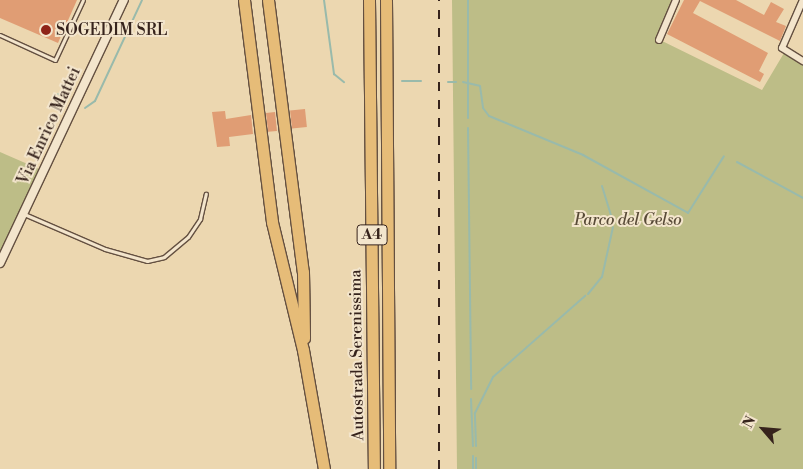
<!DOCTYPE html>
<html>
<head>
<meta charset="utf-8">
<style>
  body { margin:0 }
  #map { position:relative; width:803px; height:469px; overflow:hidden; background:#ecd7b0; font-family:"Libre Bodoni",serif }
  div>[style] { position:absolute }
  .green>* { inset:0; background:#bdbd87 }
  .stream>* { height:2px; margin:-1px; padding:0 1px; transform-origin:1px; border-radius:1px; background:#99baab }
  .building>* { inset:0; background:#e09d74; transform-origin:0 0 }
  .roads { filter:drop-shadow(1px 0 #645041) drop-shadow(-1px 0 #645041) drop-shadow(0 1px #645041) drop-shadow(0 -1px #645041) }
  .service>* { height:3px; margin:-1.5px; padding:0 1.5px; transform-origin:1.5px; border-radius:1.5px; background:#f3e5cc }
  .minor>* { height:6px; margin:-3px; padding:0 3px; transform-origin:3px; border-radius:3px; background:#f3e5cc }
  .tertiary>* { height:8px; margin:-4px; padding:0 4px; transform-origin:4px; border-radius:4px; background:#f3e5cc }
  .motorway>* { height:11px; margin:-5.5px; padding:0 5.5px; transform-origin:5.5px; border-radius:5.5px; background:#e6bc78 }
  .rail>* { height:2px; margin-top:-1px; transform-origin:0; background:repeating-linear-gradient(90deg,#36231c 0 9px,transparent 0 18px) }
  .dots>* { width:14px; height:14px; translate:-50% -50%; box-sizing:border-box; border:2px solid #f3e5cc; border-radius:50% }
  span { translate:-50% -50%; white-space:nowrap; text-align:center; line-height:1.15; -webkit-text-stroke:4px #f3e5cc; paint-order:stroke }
  .shield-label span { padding:1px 4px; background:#f3e5cc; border:1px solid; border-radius:4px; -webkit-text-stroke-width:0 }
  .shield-label { font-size:15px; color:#36231c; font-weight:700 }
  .poi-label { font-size:16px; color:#36231c }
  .left { translate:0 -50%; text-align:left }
  .street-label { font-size:16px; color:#36231c }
  .park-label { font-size:16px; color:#584a37; font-style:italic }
  .north { position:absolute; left:738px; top:404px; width:50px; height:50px; -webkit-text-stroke:4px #f3e5cc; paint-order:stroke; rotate:297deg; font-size:14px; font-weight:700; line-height:20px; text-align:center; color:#36231c }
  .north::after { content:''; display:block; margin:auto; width:18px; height:22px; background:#36231c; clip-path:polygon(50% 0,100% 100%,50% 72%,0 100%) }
</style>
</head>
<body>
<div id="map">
  <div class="green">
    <i style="clip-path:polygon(452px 0,672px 0,656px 38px,762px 90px,784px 53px,803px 63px,803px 469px,457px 469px)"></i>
    <i style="clip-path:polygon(0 152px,39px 169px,0 253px)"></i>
  </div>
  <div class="stream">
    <i style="left:324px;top:0;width:75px;rotate:82.3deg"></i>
    <i style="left:334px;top:74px;width:13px;rotate:39deg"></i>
    <i style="left:402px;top:81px;width:19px"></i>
    <i style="left:448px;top:82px;width:8px"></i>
    <i style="left:463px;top:82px;width:17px;rotate:13deg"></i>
    <i style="left:480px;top:86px;width:22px;rotate:82deg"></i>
    <i style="left:483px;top:108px;width:10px;rotate:53deg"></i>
    <i style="left:489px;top:116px;width:102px;rotate:22.5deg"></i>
    <i style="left:583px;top:155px;width:120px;rotate:28.9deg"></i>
    <i style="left:688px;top:213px;width:67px;rotate:-57.7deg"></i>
    <i style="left:58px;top:94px;width:10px;rotate:29deg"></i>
    <i style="left:85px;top:108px;width:12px;rotate:-35deg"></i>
    <i style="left:95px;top:101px;width:111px;rotate:-65deg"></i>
    <i style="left:468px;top:118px;width:118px;rotate:-90deg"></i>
    <i style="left:468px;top:128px;width:261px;rotate:89.3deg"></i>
    <i style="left:737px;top:162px;width:75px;rotate:28.6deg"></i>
    <i style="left:602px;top:186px;width:39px;rotate:73deg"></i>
    <i style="left:588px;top:294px;width:22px;rotate:-51deg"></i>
    <i style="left:602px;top:277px;width:51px;rotate:-77.6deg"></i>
    <i style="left:471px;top:399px;width:47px;rotate:87.6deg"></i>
    <i style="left:476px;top:446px;width:33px;rotate:-92deg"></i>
    <i style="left:475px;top:413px;width:40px;rotate:-63.4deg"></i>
    <i style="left:493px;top:377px;width:123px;rotate:-41.4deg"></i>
    <i style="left:473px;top:469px;width:13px;rotate:-90deg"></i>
    <i style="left:476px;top:469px;width:11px;rotate:-90deg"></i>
  </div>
  <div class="building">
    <i style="clip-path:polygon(0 0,77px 0,58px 43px,0 18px)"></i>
    <i style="clip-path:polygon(684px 0,736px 0,764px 15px,771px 2px,784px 9px,776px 22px,786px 26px,780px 41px,700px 1px,693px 13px,768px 53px,759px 71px,764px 74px,760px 82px,667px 34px)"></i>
    <i style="left:305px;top:109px;width:18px;height:15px;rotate:84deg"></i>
    <i style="clip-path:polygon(225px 111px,226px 119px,251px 115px,253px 134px,229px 137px,230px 146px,217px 147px,212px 112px)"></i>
    <i style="left:275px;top:112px;width:19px;height:9px;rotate:84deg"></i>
  </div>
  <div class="roads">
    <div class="service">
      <i style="left:0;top:35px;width:60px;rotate:24.4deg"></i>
      <i style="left:55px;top:60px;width:66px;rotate:-65deg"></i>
      <i style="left:24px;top:214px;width:88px;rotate:23.4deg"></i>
      <i style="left:105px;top:249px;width:44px;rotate:15.9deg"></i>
      <i style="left:147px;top:261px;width:17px;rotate:-13deg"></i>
      <i style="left:164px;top:257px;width:31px;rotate:-40deg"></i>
      <i style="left:188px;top:237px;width:22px;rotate:-56deg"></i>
      <i style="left:200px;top:219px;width:26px;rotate:-77deg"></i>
    </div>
    <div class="minor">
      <i style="left:803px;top:0;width:52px;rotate:113.6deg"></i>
      <i style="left:782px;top:48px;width:25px;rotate:32deg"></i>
      <i style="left:659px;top:40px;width:43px;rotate:-67deg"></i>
    </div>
    <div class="tertiary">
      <i style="left:0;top:263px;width:291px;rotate:-64.8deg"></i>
    </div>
    <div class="motorway">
      <i style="left:244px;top:0;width:224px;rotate:82.8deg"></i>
      <i style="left:272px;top:222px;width:132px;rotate:76.4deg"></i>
      <i style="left:303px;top:350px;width:121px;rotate:80deg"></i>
      <i style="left:268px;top:0;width:274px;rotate:82.7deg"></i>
      <i style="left:303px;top:272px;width:66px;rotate:89.1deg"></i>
      <i style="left:369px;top:0;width:469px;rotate:89.4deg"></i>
      <i style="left:386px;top:0;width:469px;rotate:89.6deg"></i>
    </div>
  </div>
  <div class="rail">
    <i style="left:439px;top:469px;width:469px;rotate:-90deg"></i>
  </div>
  <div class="dots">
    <i style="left:46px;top:30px;background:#8f2418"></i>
  </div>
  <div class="shield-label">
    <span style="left:372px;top:235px">A4</span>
  </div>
  <div class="poi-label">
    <span class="left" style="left:56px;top:30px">SOGEDIM SRL</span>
  </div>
  <div class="street-label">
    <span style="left:49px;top:126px;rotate:-65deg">Via Enrico Mattei</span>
    <span style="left:357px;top:355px;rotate:-91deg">Autostrada Serenissima</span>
  </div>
  <div class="park-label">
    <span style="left:628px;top:220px">Parco del Gelso</span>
  </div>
  <div class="north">N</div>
</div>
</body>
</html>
